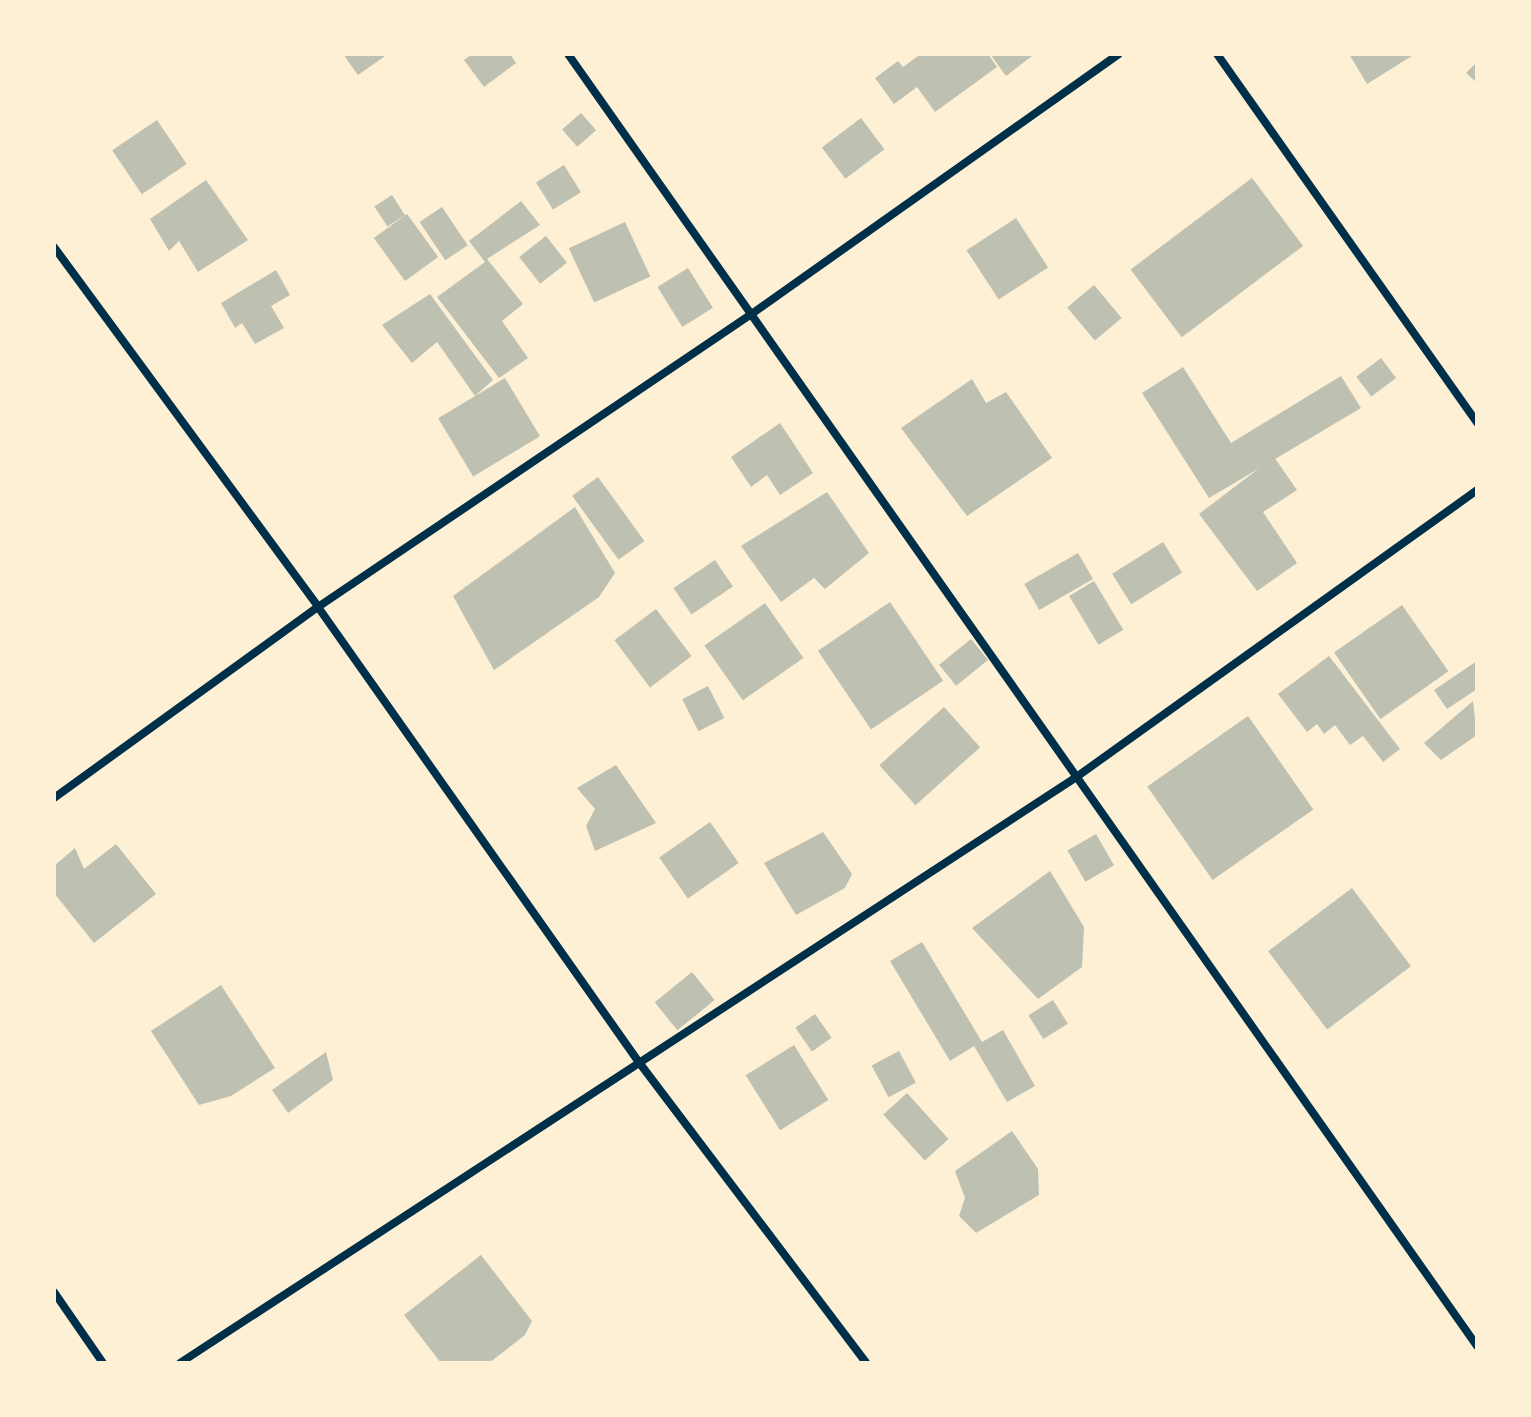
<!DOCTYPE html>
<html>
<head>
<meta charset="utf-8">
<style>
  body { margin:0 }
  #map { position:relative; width:1531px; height:1417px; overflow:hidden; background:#fdf0d5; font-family:Manrope,sans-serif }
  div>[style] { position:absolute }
  .building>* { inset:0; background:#bec0b2; transform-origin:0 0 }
  .minor>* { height:8px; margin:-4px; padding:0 4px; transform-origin:4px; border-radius:4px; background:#003049 }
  span { translate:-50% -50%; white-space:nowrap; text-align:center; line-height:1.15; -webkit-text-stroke:8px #fdf0d5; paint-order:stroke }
  .frame { position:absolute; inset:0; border:56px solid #fdf0d5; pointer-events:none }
</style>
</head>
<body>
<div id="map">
  <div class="building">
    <i style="clip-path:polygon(343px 54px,388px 54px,358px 75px)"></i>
    <i style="clip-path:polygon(472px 54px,510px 54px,516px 63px,484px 87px,464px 60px)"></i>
    <i style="clip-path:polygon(921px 54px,988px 54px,997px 67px,935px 112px,917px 87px,894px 104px,875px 78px,898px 61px,903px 67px)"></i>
    <i style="clip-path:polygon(990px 54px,1030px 54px,1032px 56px,1006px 76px)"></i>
    <i style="clip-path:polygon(1349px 54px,1415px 54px,1367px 84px)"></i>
    <i style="clip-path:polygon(1477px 62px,1477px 83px,1466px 73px)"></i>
    <i style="left:581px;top:113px;width:23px;height:25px;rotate:49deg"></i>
    <i style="left:861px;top:118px;width:39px;height:49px;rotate:53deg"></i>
    <i style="left:157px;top:120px;width:53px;height:54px;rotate:56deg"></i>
    <i style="left:564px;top:165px;width:32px;height:33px;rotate:58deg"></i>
    <i style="left:1252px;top:178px;width:85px;height:152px;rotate:53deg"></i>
    <i style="clip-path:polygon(206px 180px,248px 240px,198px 272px,179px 241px,169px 251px,150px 219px)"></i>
    <i style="left:392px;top:195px;width:24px;height:21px;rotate:57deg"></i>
    <i style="clip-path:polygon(521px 201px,540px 225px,487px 259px,523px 304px,502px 321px,528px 358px,499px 378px,437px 297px,485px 262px,469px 241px)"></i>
    <i style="left:442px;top:207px;width:46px;height:27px;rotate:56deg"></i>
    <i style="left:407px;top:214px;width:53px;height:41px;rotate:54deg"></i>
    <i style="left:1016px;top:218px;width:59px;height:59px;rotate:57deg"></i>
    <i style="left:625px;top:222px;width:60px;height:62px;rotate:65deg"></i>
    <i style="left:546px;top:236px;width:34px;height:34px;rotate:52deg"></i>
    <i style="left:688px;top:268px;width:47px;height:36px;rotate:58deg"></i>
    <i style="clip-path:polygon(276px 270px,290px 295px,271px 306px,284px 328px,255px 344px,242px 323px,235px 328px,221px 303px)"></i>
    <i style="left:1094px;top:285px;width:43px;height:35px;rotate:50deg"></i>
    <i style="clip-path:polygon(430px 294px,493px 380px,475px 396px,437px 342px,412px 363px,382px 325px)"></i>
    <i style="left:1381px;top:358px;width:25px;height:31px;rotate:53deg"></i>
    <i style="clip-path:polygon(1183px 367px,1231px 443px,1341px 376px,1361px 408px,1209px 498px,1142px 393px)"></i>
    <i style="left:505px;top:378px;width:68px;height:78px;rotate:59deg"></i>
    <i style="clip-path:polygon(972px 379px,986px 403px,1006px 392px,1052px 458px,967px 516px,901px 428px)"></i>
    <i style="clip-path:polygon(780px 423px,813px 473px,780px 495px,767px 475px,751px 487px,731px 457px)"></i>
    <i style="clip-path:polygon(1274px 457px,1297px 490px,1263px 512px,1297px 563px,1257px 591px,1199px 514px)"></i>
    <i style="left:598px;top:477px;width:79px;height:32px;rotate:54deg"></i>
    <i style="clip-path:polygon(827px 492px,869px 553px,825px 589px,814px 578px,781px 602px,741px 546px)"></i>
    <i style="clip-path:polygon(575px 507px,615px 573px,599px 597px,494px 670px,453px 596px)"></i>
    <i style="left:1163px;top:542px;width:36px;height:60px;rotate:58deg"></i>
    <i style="left:1078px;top:553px;width:30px;height:62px;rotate:60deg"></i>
    <i style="left:715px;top:560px;width:32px;height:50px;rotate:56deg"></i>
    <i style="left:1094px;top:581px;width:57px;height:29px;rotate:59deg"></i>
    <i style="left:890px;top:602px;width:95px;height:87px;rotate:56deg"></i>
    <i style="left:765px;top:603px;width:67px;height:74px;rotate:55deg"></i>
    <i style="left:1402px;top:605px;width:81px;height:83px;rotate:55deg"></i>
    <i style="left:656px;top:609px;width:59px;height:52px;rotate:53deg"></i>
    <i style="left:971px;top:639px;width:27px;height:41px;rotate:51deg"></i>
    <i style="clip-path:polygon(1329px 656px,1400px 749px,1383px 762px,1363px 736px,1350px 745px,1335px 725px,1324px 734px,1317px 724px,1307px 732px,1278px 694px)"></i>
    <i style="clip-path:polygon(1477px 661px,1477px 689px,1447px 709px,1434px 690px)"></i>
    <i style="left:708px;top:686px;width:36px;height:29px;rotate:63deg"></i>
    <i style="clip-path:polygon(1473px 701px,1477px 735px,1441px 760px,1424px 743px)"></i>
    <i style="left:944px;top:707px;width:54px;height:87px;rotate:48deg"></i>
    <i style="left:1248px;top:716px;width:114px;height:123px;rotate:55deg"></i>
    <i style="clip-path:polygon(616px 765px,656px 823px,595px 851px,586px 826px,595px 809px,577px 788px)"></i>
    <i style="left:710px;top:822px;width:50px;height:62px;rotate:55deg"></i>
    <i style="clip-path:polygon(823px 832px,852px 874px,845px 888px,796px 915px,764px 863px)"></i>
    <i style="left:1096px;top:834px;width:36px;height:33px;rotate:60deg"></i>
    <i style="clip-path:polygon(116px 844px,156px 894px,94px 943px,54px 893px,54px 866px,75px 848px,84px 869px)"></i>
    <i style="clip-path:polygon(1050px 871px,1084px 927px,1082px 967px,1038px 999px,972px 928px)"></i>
    <i style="left:1352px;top:888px;width:98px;height:105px;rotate:53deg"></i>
    <i style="clip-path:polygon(922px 942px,982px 1042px,1003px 1030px,1035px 1086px,1007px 1102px,974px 1046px,950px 1061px,890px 961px)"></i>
    <i style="left:692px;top:972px;width:36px;height:48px;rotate:51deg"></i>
    <i style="clip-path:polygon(221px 985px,275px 1068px,231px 1096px,199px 1105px,151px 1031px)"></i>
    <i style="left:1053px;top:1000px;width:28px;height:29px;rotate:58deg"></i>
    <i style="left:815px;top:1014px;width:29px;height:24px;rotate:55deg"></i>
    <i style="left:794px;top:1045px;width:65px;height:57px;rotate:58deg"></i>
    <i style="left:899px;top:1051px;width:36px;height:31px;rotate:62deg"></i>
    <i style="clip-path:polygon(326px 1052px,333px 1080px,288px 1113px,272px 1090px)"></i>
    <i style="left:907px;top:1093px;width:62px;height:32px;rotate:48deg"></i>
    <i style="clip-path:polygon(1012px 1131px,1038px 1169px,1039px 1195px,976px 1233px,959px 1216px,965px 1198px,955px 1171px)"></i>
    <i style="clip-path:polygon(481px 1255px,532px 1321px,525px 1335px,489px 1363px,441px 1363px,404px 1315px)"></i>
  </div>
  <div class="minor">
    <i style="left:568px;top:54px;width:1580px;rotate:54.87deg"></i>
    <i style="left:1217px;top:54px;width:451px;rotate:54.8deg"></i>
    <i style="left:54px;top:247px;width:446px;rotate:53.7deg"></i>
    <i style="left:318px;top:607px;width:555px;rotate:54.82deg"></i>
    <i style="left:638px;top:1061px;width:378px;rotate:52.9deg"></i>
    <i style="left:54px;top:798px;width:326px;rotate:-35.9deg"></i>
    <i style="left:318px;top:607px;width:525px;rotate:-34.05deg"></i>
    <i style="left:753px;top:313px;width:448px;rotate:-35.3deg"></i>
    <i style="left:54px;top:1292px;width:86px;rotate:55.4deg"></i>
    <i style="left:180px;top:1363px;width:1069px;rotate:-33.17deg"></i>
    <i style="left:1075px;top:778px;width:495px;rotate:-35.6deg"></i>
  </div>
  <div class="frame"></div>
</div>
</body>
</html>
